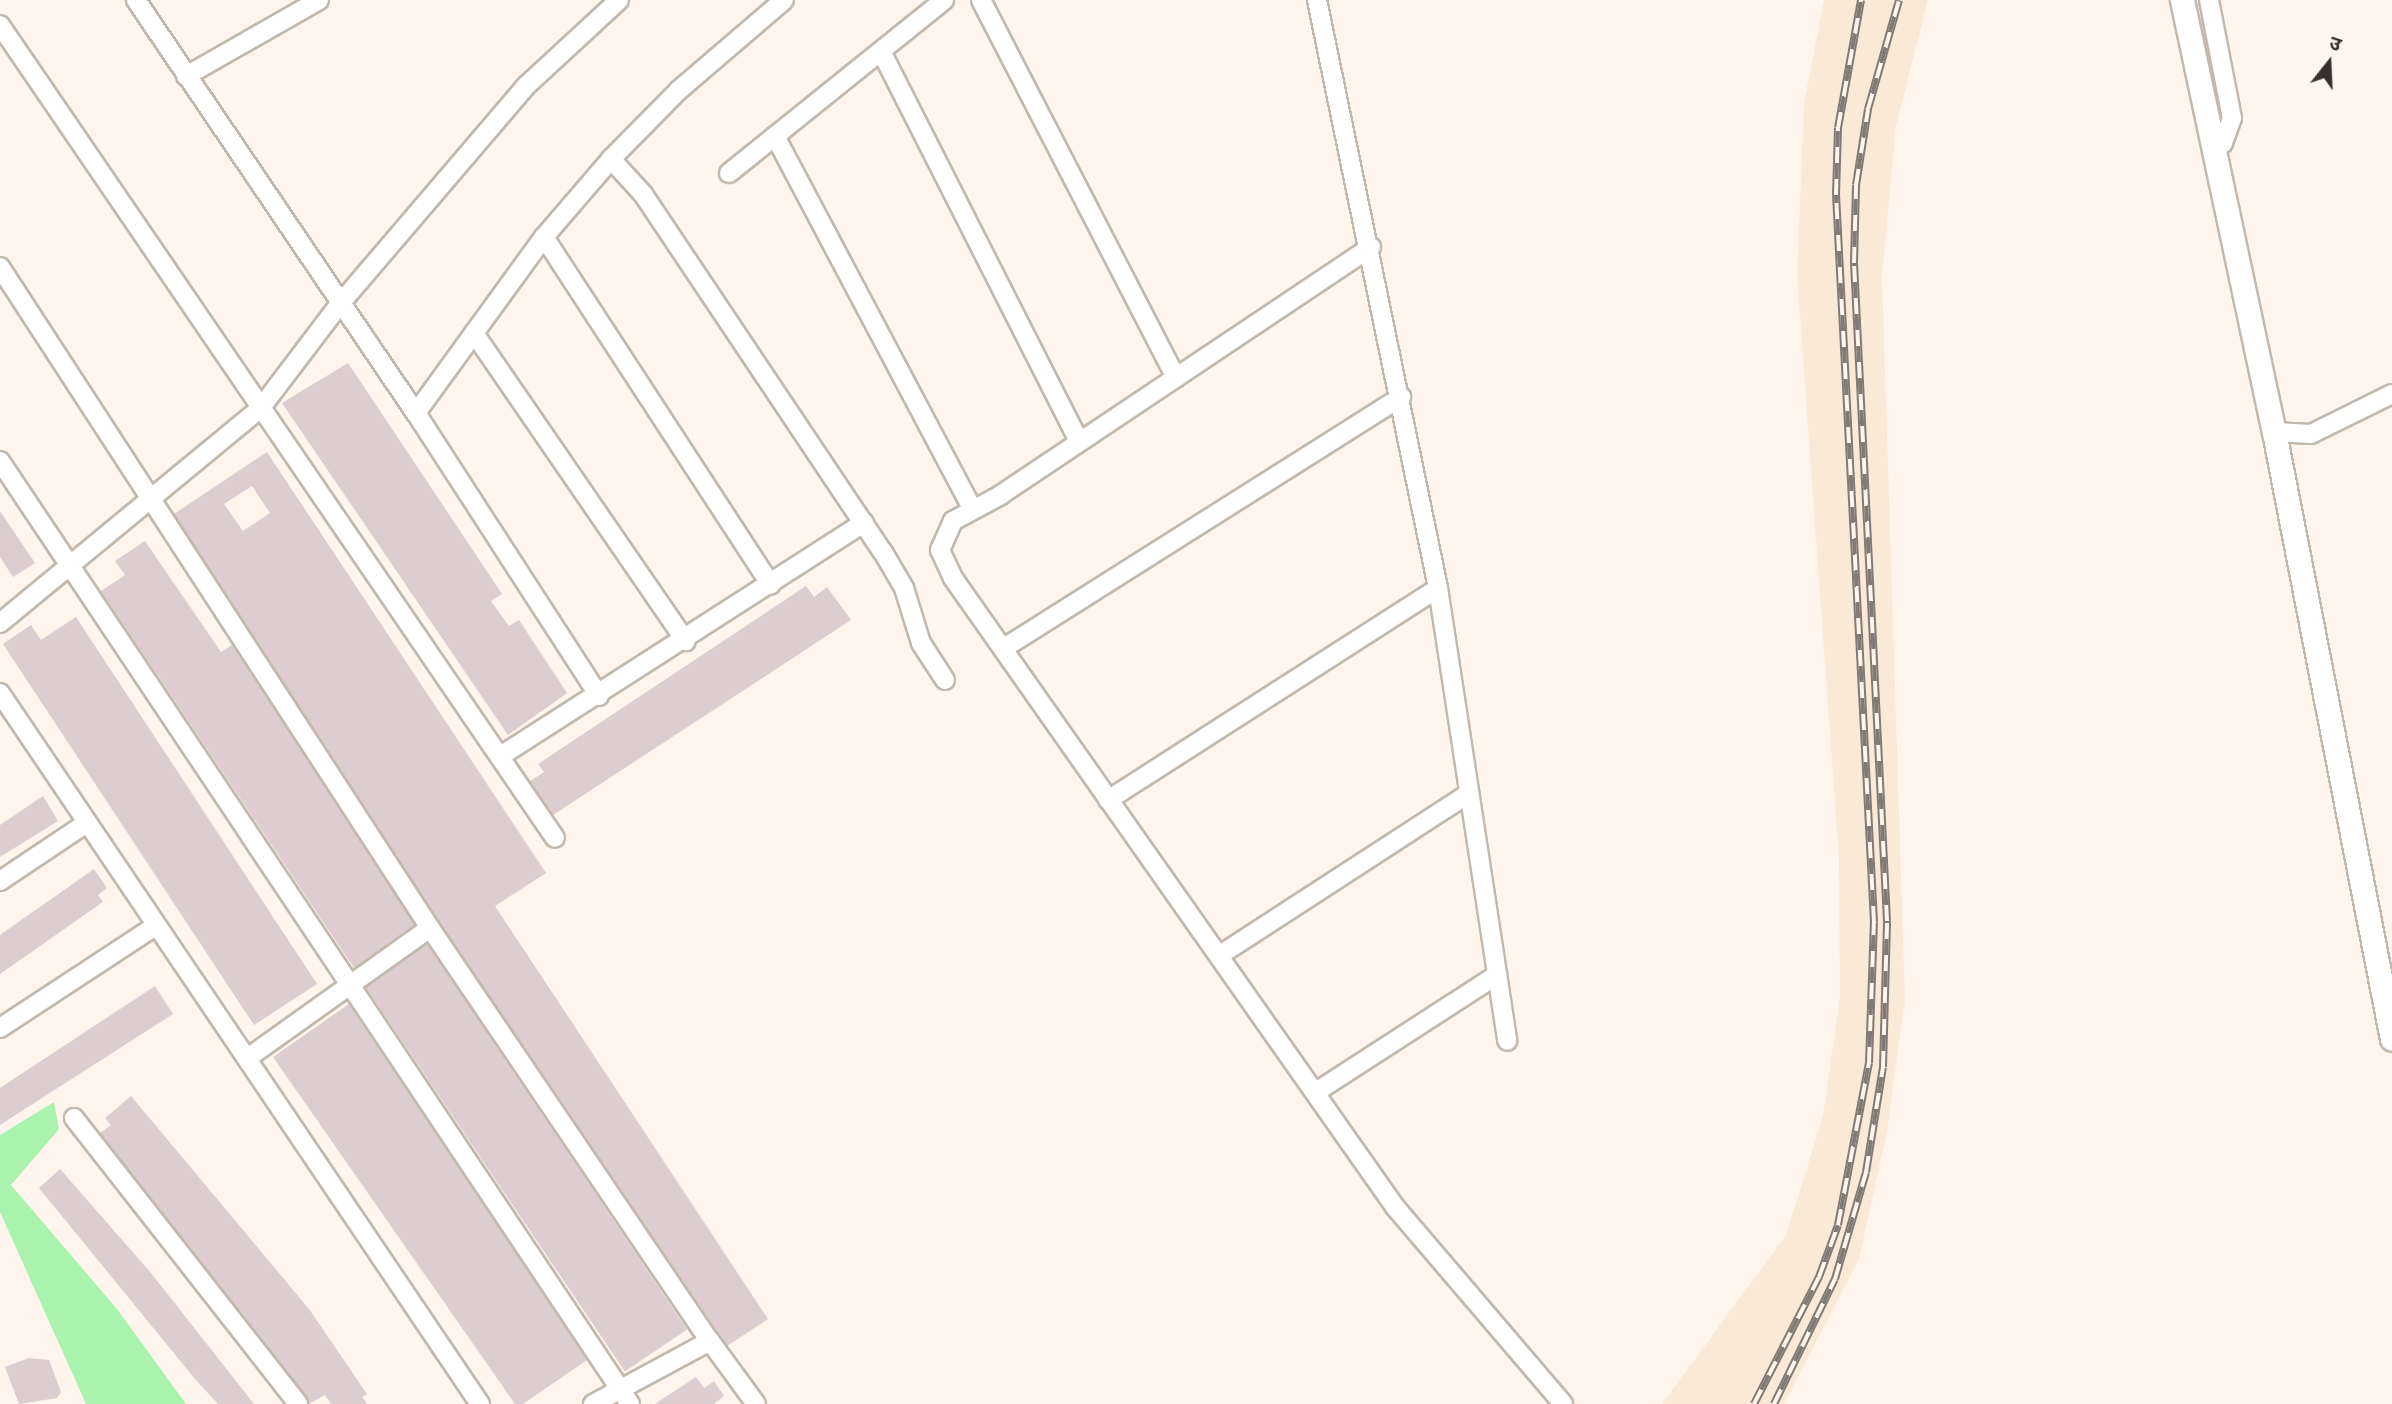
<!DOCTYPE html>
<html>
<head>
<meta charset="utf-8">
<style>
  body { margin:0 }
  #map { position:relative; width:2392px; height:1404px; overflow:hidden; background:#fff5ec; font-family:Mulish,"Noto Sans Devanagari",sans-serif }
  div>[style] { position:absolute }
  .built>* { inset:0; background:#fbe9d7 }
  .green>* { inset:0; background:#a9f3af }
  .building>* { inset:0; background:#ddccd0; transform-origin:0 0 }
  .roads { filter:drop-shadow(2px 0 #c3b8ad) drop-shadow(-2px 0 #c3b8ad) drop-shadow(0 2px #c3b8ad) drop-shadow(0 -2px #c3b8ad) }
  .minor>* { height:18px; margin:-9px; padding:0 9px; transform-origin:9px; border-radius:9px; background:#fff }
  .tertiary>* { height:23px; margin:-11.5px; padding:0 11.5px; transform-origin:11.5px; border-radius:11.5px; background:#fff }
  .rail>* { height:8px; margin-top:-4px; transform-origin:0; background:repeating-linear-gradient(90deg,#fff5ec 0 16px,#827b75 0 32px); box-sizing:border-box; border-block:2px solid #827b75 }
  span { translate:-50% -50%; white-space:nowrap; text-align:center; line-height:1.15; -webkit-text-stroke:5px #fff5ec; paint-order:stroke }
  .north { position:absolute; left:2294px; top:28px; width:70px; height:70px; -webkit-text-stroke:5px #fff5ec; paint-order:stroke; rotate:18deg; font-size:19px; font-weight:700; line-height:28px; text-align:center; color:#35302c }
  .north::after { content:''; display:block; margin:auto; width:24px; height:32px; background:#35302c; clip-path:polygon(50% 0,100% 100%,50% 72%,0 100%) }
</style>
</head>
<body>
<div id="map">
  <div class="built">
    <i style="clip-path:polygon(1824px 0,1928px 0,1896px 126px,1882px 277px,1905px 1001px,1887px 1131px,1859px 1259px,1784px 1404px,1662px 1404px,1786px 1235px,1823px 1116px,1840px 997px,1839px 860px,1797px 274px,1804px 103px)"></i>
  </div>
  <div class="green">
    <i style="clip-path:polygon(54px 1102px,59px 1129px,11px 1185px,117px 1309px,186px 1404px,86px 1404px,0 1212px,0 1135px)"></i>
  </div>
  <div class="building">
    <i style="clip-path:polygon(348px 363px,502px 594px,491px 601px,509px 626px,519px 620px,567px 693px,508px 735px,282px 403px)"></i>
    <i style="clip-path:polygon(evenodd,267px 452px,546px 873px,495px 906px,768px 1319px,727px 1346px,439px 922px,174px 514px,267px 452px,252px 486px,270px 513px,243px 531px,224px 504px,252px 486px)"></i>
    <i style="clip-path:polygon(0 511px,35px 563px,13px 577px,0 557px)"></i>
    <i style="clip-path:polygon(145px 541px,221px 652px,232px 645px,415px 925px,354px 968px,101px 591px,125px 575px,115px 561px)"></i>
    <i style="clip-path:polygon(806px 586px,814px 597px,827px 587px,851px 620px,553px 815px,530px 781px,544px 772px,538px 764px)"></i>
    <i style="clip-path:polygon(76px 617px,317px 984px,254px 1025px,3px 644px,31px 625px,41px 640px)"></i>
    <i style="clip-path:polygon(43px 796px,58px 821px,0 857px,0 825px)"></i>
    <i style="clip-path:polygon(94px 869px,107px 888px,98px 895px,103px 902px,0 974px,0 935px)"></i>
    <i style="left:427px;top:944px;width:465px;height:75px;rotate:56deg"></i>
    <i style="clip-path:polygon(155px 986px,173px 1014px,0 1125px,0 1088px)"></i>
    <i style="clip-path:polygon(349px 1004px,587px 1360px,523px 1404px,515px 1404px,273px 1057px)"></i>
    <i style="clip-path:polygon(131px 1096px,309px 1309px,367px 1394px,362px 1397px,367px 1404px,331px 1404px,325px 1395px,309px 1404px,100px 1133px,111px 1125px,105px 1118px)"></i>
    <i style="clip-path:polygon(60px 1169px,151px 1273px,254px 1404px,218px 1404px,195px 1379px,39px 1188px)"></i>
    <i style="clip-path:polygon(29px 1358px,49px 1360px,61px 1392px,57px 1398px,19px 1404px,5px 1367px)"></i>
    <i style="clip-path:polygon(696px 1377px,704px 1388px,714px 1381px,724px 1396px,714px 1404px,655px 1404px)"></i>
  </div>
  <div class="roads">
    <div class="minor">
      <i style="left:136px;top:0;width:499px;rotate:55.9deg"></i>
      <i style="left:416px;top:413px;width:337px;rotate:57.1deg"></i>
      <i style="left:981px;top:0;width:425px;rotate:62.7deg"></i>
      <i style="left:1317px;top:0;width:600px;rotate:78.37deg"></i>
      <i style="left:1438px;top:588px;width:458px;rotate:81.3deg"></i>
      <i style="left:2209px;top:0;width:120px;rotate:79deg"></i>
      <i style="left:2232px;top:118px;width:27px;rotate:110deg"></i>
      <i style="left:2223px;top:143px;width:12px;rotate:156deg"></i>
      <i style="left:0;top:25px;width:984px;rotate:55.68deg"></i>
      <i style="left:881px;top:51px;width:438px;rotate:63.1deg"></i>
      <i style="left:186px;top:76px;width:153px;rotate:-29.7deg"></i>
      <i style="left:775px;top:136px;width:423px;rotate:62.1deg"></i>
      <i style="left:611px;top:159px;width:47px;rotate:47.6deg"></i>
      <i style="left:643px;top:194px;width:431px;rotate:56.2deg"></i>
      <i style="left:883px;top:552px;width:42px;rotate:59.7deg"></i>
      <i style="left:904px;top:588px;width:58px;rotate:72.8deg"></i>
      <i style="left:921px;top:643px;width:44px;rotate:57deg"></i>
      <i style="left:729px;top:173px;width:276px;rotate:-38.8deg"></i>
      <i style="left:544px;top:237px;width:415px;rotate:56.9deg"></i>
      <i style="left:1371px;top:247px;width:445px;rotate:146.2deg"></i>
      <i style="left:1001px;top:495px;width:55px;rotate:151.6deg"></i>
      <i style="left:953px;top:521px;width:32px;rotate:114deg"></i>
      <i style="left:940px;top:550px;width:31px;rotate:65deg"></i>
      <i style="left:953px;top:578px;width:769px;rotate:54.9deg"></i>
      <i style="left:1395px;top:1207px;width:259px;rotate:49.5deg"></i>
      <i style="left:0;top:267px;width:789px;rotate:56.95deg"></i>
      <i style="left:430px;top:928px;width:499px;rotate:55.9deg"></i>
      <i style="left:710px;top:1341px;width:133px;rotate:151.7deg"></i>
      <i style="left:474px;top:333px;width:374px;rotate:55.5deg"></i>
      <i style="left:416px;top:413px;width:218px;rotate:-54deg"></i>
      <i style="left:544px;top:237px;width:103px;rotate:-49.3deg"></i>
      <i style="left:611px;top:159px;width:97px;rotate:-45.4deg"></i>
      <i style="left:679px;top:90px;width:138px;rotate:-40.6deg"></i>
      <i style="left:2274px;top:432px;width:37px;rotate:3deg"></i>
      <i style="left:2311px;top:434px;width:90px;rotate:-26.3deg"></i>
      <i style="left:0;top:461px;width:1134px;rotate:56.25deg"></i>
      <i style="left:0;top:623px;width:337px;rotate:-39.5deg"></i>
      <i style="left:260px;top:409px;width:131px;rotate:-52.8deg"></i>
      <i style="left:339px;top:305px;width:289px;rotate:-49.5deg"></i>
      <i style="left:527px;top:85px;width:125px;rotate:-42.7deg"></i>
      <i style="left:1004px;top:648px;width:470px;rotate:-32.3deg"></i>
      <i style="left:0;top:693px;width:858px;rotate:55.98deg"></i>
      <i style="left:502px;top:755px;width:430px;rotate:-32.7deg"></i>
      <i style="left:1108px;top:800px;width:392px;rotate:-32.7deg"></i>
      <i style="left:0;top:881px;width:102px;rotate:-33.8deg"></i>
      <i style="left:1220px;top:955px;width:296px;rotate:-33deg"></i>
      <i style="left:0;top:1028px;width:184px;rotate:-33.3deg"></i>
      <i style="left:249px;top:1057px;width:222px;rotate:-35.5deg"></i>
      <i style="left:1316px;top:1092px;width:216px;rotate:-32.9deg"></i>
      <i style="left:74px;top:1118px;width:363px;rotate:51.9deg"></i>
      <i style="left:710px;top:1341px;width:78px;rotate:53.9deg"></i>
    </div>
    <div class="tertiary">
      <i style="left:2182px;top:0;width:442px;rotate:78deg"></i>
      <i style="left:2274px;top:432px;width:618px;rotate:79deg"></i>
    </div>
  </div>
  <div class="rail">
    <i style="left:1754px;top:1404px;width:143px;rotate:-62.9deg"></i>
    <i style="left:1819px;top:1277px;width:55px;rotate:-69.9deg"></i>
    <i style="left:1838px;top:1225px;width:165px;rotate:-79.2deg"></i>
    <i style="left:1869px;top:1063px;width:141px;rotate:-88deg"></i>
    <i style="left:1874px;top:922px;width:728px;rotate:-92.99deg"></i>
    <i style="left:1836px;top:195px;width:67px;rotate:-88.3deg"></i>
    <i style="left:1838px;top:128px;width:130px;rotate:-79.8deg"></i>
    <i style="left:1774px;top:1404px;width:139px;rotate:-64deg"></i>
    <i style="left:1835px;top:1279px;width:111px;rotate:-73.8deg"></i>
    <i style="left:1866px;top:1172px;width:106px;rotate:-80.8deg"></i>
    <i style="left:1883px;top:1067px;width:146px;rotate:-88.4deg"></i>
    <i style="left:1887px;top:921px;width:659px;rotate:-92.87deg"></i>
    <i style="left:1854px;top:263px;width:78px;rotate:-88.5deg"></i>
    <i style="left:1856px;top:185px;width:77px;rotate:-81deg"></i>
    <i style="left:1868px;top:109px;width:113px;rotate:-74.1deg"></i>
  </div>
  <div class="north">उ</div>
</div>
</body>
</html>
